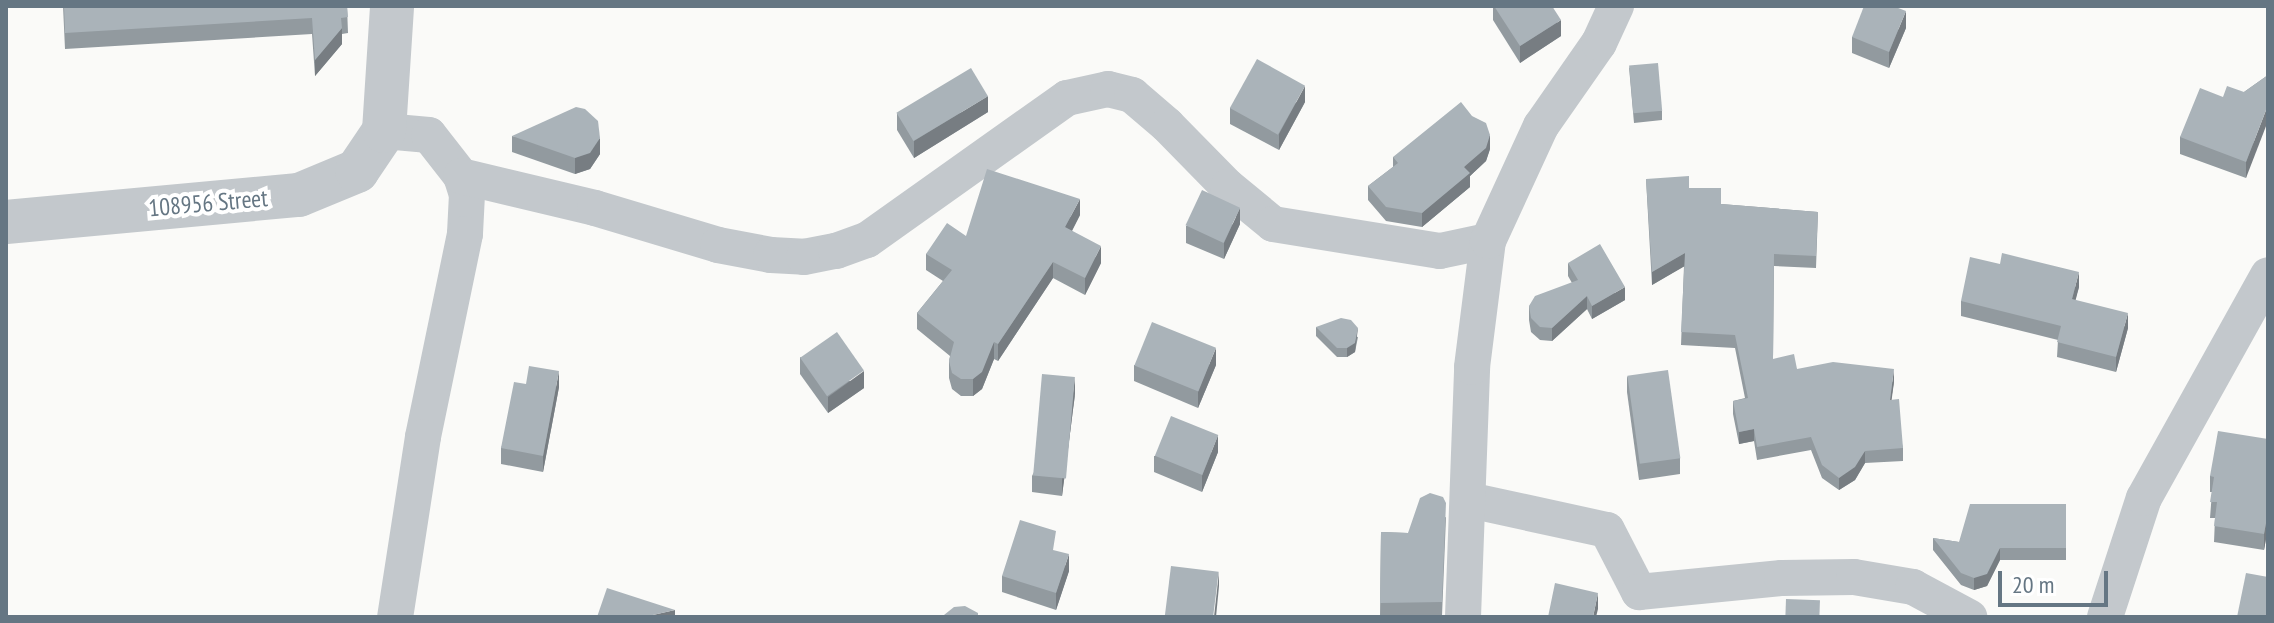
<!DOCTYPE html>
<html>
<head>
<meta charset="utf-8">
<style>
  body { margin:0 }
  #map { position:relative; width:2274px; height:623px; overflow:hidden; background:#fafaf8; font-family:"PT Sans Narrow",sans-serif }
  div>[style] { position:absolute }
  .minor>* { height:36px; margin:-18px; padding:0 18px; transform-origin:18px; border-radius:18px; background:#c3c8cc }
  .tertiary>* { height:44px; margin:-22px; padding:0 22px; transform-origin:22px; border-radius:22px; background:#c3c8cc }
  .wall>* { inset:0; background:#929a9f }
  .shaded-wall>* { inset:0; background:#777d82 }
  .building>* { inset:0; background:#aab3b9; transform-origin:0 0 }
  span { translate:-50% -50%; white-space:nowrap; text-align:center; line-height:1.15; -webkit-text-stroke:8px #fff; paint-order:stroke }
  .street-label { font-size:24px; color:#657683 }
  .frame { position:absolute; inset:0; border:8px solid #657683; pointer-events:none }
  .scale { position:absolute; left:1998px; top:571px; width:110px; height:36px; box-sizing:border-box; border:4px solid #657683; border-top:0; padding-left:10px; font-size:24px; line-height:28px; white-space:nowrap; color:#657683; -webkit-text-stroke:6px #fff; paint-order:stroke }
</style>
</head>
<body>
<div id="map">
  <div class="minor">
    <i style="left:384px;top:131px;width:45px;rotate:5.1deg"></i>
    <i style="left:429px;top:135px;width:52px;rotate:52deg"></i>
    <i style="left:461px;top:176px;width:19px;rotate:72deg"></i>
    <i style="left:467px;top:194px;width:40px;rotate:92.9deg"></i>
    <i style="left:465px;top:234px;width:207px;rotate:101.7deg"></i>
    <i style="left:423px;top:437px;width:182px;rotate:98.8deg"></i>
    <i style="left:461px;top:176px;width:138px;rotate:13.4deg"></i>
    <i style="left:595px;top:208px;width:128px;rotate:16.7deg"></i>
    <i style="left:718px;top:245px;width:54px;rotate:10.7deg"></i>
    <i style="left:771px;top:255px;width:33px;rotate:3deg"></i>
    <i style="left:804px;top:257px;width:33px;rotate:-11deg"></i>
    <i style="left:836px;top:251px;width:33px;rotate:-20deg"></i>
    <i style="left:867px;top:240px;width:245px;rotate:-35.4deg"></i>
    <i style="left:1067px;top:98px;width:42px;rotate:-12.4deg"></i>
    <i style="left:1108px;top:89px;width:25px;rotate:14deg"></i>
    <i style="left:1132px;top:95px;width:46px;rotate:40.6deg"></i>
    <i style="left:1167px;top:125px;width:87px;rotate:45.5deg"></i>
    <i style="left:1228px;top:187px;width:58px;rotate:39.4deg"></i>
    <i style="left:1273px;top:224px;width:169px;rotate:9.2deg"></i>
    <i style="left:1440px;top:251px;width:49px;rotate:-11.8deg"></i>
    <i style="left:1469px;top:500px;width:141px;rotate:12.3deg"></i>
    <i style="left:1607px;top:530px;width:70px;rotate:62.7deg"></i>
    <i style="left:1639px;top:592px;width:144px;rotate:-5.6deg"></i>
    <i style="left:1782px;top:578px;width:72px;rotate:-0.8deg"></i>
    <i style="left:1854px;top:577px;width:60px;rotate:9.6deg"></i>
    <i style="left:1913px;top:587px;width:64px;rotate:28.2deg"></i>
    <i style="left:1463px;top:617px;width:250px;rotate:-87.9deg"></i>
    <i style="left:1472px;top:367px;width:127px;rotate:-82.8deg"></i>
    <i style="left:1488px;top:241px;width:127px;rotate:-65.3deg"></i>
    <i style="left:1541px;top:126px;width:101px;rotate:-55.1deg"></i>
    <i style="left:1599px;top:43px;width:41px;rotate:-65.3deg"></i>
    <i style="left:2105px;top:617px;width:125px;rotate:-71.9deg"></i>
    <i style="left:2144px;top:498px;width:255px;rotate:-60.9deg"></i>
  </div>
  <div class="tertiary">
    <i style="left:6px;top:222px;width:294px;rotate:-5.3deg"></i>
    <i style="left:299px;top:195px;width:63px;rotate:-22.5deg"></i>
    <i style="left:357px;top:171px;width:48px;rotate:-56deg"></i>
    <i style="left:384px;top:131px;width:125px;rotate:-86.3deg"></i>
  </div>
  <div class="wall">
    <i style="clip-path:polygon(63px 6px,347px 6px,348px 33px,342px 34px,342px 44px,315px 76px,312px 34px,65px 49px)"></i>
    <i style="clip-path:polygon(1493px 6px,1552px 6px,1561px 36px,1520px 63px,1493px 20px)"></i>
    <i style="clip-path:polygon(1906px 28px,1889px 68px,1852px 53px,1852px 37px)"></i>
    <i style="clip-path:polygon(1629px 67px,1662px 111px,1662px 120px,1634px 123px)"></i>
    <i style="clip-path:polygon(2268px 75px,2246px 178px,2180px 154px,2180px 137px,2223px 97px,2244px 92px)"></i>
    <i style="clip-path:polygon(1305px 102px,1279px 150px,1230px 124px,1230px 108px)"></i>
    <i style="clip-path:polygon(988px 112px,914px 158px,897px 130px,897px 114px)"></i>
    <i style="clip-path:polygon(512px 136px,600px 154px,590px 169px,575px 174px,512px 152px)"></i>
    <i style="clip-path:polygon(1490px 149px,1486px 161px,1470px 176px,1470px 187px,1422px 227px,1386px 221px,1368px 200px,1368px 186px,1393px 167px,1393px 157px)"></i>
    <i style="clip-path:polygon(1646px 179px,1689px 188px,1721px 204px,1818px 212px,1816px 268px,1774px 266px,1773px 359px,1797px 369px,1894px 382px,1891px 400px,1903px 448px,1903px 461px,1865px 463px,1855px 480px,1839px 490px,1822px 478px,1811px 450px,1757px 460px,1754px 441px,1739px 444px,1733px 414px,1733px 401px,1745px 398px,1735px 348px,1681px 345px,1684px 266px,1652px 285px)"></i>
    <i style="clip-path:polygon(1080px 215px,1072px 231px,1101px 263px,1085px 295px,1053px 278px,998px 361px,994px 359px,982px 389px,973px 396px,961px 396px,952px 389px,949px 378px,949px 361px,950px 356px,917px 329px,917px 313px,943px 281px,926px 270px,926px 254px,966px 236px)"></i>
    <i style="clip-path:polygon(1240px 224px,1224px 259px,1186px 243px,1186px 226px)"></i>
    <i style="clip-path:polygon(1568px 263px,1625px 300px,1592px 319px,1587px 309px,1552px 341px,1540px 340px,1531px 332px,1529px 320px,1529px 306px,1572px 283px,1568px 276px)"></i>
    <i style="clip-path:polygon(2079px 287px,2075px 300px,2128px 328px,2116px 372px,2057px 357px,2058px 340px,1961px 316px,1961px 301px)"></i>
    <i style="clip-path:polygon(1316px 327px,1358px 337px,1355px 352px,1347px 357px,1337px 357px,1316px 336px)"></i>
    <i style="clip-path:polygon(800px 357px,864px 388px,828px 413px,800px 374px)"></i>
    <i style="clip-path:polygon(1134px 365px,1216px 365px,1198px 408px,1134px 381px)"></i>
    <i style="clip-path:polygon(1627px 376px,1680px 458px,1680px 474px,1639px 480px,1627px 392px)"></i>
    <i style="clip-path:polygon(526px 384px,559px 387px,543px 472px,501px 464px,501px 448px)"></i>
    <i style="clip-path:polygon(1075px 394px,1062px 496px,1032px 492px,1032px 476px)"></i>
    <i style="clip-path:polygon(2268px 439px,2268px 528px,2264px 550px,2214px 542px,2215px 518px,2210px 518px,2212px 492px,2210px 492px,2210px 476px)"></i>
    <i style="clip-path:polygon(1218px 452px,1202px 492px,1154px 472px,1154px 456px)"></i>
    <i style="clip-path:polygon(2066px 504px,2066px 560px,2000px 560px,1987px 586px,1974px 590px,1961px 585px,1933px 550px,1933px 538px,1959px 542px)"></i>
    <i style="clip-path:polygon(1446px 517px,1442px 616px,1380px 617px,1381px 532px,1408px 533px)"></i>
    <i style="clip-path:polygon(1055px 551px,1069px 571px,1056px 610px,1002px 592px,1002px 576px)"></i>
  </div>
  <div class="shaded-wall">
    <i style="clip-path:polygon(1906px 11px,1906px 28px,1889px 68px,1889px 52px)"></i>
    <i style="clip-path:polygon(1561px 20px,1561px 36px,1520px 63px,1520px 46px)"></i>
    <i style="clip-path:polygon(342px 28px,342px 44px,315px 76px,315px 60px)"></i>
    <i style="clip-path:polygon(1305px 86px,1305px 102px,1279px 150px,1279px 134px)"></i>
    <i style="clip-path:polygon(988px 96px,988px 112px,914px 158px,914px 141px)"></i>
    <i style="clip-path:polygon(2268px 105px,2268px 121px,2246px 178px,2246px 162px)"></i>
    <i style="clip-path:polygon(1490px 135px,1490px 149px,1486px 161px,1470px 176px,1470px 187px,1422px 227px,1422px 213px,1464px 167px)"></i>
    <i style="clip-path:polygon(600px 138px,600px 154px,590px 169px,575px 174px,575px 158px)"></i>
    <i style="clip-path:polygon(1080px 199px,1080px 215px,1065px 244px,1065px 227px)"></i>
    <i style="clip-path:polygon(1240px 208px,1240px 224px,1224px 259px,1224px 243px)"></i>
    <i style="clip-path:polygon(1101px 246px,1101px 263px,1085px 295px,1085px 278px)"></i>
    <i style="clip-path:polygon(1685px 253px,1685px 266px,1652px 285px,1652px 272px)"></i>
    <i style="clip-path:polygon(1053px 262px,1053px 278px,998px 361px,998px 344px)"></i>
    <i style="clip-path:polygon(2079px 272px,2079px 287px,2072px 314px,2072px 299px)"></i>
    <i style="clip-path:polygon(1625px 287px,1625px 300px,1592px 319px,1592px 306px)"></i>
    <i style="clip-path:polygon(1587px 296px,1587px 309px,1552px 341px,1552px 328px)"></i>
    <i style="clip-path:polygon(2128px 313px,2128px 328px,2116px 372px,2116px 357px)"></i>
    <i style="clip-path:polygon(1358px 328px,1355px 352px,1347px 357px,1347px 348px)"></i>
    <i style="clip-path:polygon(994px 342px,994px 359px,982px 389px,973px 396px,973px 379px)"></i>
    <i style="clip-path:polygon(1216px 348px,1216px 365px,1198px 408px,1198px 391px)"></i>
    <i style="clip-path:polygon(1894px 369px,1894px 382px,1890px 412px,1890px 400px)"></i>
    <i style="clip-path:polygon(559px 371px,559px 387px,543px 472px,543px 456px)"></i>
    <i style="clip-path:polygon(864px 371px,864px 388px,828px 413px,828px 397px)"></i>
    <i style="clip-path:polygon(1075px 377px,1075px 394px,1062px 496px,1062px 480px)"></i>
    <i style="clip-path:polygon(1754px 429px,1754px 441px,1739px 444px,1739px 432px)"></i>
    <i style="clip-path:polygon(1218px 435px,1218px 452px,1202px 492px,1202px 476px)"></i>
    <i style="clip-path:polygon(1865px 451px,1865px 463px,1855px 480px,1839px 490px,1839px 478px)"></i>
    <i style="clip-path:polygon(2268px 512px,2268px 528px,2264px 550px,2264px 534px)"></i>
    <i style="clip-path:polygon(2000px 548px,2000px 560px,1987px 586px,1974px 590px,1974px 578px)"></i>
    <i style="clip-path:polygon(1069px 554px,1069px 571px,1056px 610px,1056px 593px)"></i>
    <i style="clip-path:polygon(1219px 572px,1219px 586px,1216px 617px,1214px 617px)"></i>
    <i style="clip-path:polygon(1598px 593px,1598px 609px,1596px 617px,1593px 617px)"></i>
    <i style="clip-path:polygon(675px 610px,675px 617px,644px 617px)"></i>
  </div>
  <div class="building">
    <i style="clip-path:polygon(64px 6px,347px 6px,348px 17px,341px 18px,342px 28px,315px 60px,312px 18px,65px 33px)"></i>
    <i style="clip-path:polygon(1494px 6px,1552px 6px,1561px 20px,1520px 46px)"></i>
    <i style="clip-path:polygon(1864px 6px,1893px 6px,1906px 11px,1889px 52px,1852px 37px)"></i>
    <i style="left:1257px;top:59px;width:55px;height:56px;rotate:29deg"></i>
    <i style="left:1658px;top:63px;width:48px;height:29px;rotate:85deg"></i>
    <i style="left:971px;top:68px;width:33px;height:87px;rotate:59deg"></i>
    <i style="clip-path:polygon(2268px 75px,2268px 105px,2246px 162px,2180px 137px,2200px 88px,2223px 97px,2227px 86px,2244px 92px)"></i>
    <i style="clip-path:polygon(1461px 102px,1472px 116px,1486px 123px,1490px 135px,1486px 148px,1464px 167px,1470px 173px,1422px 213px,1386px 207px,1368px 186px,1398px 163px,1393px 157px)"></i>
    <i style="clip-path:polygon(576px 107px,585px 109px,598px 121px,600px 138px,590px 153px,575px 158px,512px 136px)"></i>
    <i style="clip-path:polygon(987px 169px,1080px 199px,1065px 227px,1101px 246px,1085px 278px,1053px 262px,998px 344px,994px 342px,982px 372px,973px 379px,961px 379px,952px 373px,949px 361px,954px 342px,917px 313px,952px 270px,926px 254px,947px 223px,966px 236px)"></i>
    <i style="clip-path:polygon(1689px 176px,1689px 188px,1721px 188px,1721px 204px,1818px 212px,1816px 256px,1774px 254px,1773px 359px,1794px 354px,1797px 369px,1833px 362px,1894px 369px,1890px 400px,1899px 399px,1903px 448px,1865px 451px,1855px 467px,1839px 478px,1822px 465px,1811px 437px,1757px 447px,1754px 429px,1739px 432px,1733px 401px,1748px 398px,1735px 335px,1681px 332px,1685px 253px,1652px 272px,1646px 179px)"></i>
    <i style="left:1202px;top:190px;width:42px;height:39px;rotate:25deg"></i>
    <i style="clip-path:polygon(1600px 244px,1625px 287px,1592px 306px,1587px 296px,1552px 328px,1540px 327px,1531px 318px,1529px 306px,1535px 296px,1578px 280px,1568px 263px)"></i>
    <i style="clip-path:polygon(2002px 253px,2079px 272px,2072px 299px,2128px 313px,2116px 357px,2057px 342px,2061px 326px,1961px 301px,1970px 257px,2000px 264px)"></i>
    <i style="clip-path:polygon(1341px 318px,1351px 320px,1358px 328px,1355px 343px,1347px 348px,1337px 348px,1316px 327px)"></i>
    <i style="left:1152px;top:322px;width:69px;height:47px;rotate:22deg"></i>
    <i style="left:837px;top:332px;width:47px;height:45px;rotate:55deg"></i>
    <i style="clip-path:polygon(529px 366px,559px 371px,543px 456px,501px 448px,514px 382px,526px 384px)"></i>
    <i style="left:1668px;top:370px;width:89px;height:41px;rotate:82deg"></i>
    <i style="left:1042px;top:374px;width:33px;height:102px;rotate:5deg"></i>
    <i style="left:1171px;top:416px;width:51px;height:43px;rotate:22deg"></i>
    <i style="clip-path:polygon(2218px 431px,2268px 439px,2268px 512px,2264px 534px,2214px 526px,2217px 502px,2210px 502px,2214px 477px,2210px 476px)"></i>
    <i style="clip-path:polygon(1430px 493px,1443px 497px,1446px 503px,1442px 602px,1380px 603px,1381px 532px,1408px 533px,1420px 498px)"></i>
    <i style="clip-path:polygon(1970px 504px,2066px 504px,2066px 548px,2000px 548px,1987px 574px,1974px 578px,1961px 573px,1933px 538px,1959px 542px)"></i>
    <i style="clip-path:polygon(1020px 520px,1056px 531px,1053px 550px,1069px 554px,1056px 593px,1002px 576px)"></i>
    <i style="left:1171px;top:566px;width:48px;height:51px;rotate:7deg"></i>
    <i style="clip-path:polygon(2246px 573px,2268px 577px,2268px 617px,2237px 617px)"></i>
    <i style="clip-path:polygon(1555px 583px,1598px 593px,1593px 617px,1548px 617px)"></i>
    <i style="clip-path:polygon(607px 588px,675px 610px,644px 617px,597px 617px)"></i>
    <i style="left:1786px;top:599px;width:34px;height:18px;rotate:2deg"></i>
    <i style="clip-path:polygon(965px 606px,978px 613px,978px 617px,944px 617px,944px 615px,954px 607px)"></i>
  </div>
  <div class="street-label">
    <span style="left:208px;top:203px;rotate:-5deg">108956 Street</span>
  </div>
  <div class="frame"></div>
  <div class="scale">20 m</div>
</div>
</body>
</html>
